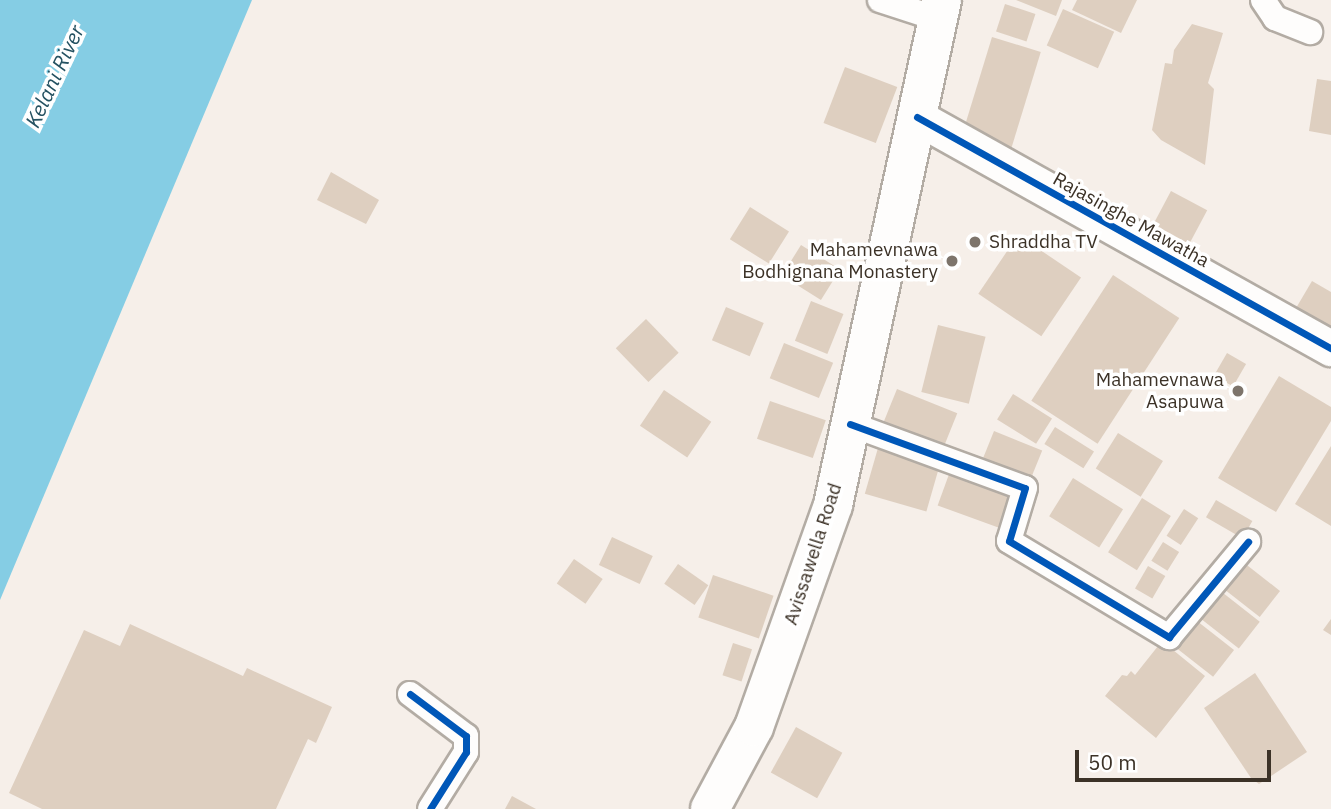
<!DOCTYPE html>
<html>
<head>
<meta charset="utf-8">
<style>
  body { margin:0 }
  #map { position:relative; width:1331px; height:809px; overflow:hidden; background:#f6efe9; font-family:"IBM Plex Sans",sans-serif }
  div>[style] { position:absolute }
  .water>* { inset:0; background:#85cde4 }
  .building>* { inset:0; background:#decfc0; transform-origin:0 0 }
  .roads { filter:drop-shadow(2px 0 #b3aca4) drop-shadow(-2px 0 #b3aca4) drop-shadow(0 2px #b3aca4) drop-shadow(0 -2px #b3aca4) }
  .street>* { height:24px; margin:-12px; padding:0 12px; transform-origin:12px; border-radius:12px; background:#fefdfc }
  .secondary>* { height:35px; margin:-17.5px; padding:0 17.5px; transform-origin:17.5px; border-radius:17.5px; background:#fefdfc }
  .primary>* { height:38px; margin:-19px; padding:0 19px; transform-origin:19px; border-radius:19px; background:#fefdfc }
  .cycleway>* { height:7px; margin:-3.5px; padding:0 3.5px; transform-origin:3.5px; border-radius:3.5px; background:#0057b8 }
  .dots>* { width:19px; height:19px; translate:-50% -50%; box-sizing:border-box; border:4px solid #fff; border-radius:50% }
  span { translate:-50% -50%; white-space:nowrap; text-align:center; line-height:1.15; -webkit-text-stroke:7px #fff; paint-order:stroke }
  .street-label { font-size:19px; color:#3c3227 }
  .poi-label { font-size:19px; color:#3c3227 }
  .left { translate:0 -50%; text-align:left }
  .right { translate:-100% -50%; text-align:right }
  .water-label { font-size:21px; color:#255262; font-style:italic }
  .scale { position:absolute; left:1075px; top:750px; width:196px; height:32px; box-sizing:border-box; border:4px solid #3c3227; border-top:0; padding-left:9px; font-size:21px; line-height:24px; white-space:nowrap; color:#3c3227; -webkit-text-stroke:5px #fff; paint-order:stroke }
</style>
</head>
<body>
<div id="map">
  <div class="water">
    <i style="clip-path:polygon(0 0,252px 0,0 600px)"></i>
  </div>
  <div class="building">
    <i style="clip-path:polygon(1016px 0,1062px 0,1056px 16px)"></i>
    <i style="clip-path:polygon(1077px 0,1137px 0,1121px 33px,1072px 10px)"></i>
    <i style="left:1005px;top:4px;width:32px;height:29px;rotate:18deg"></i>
    <i style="left:1063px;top:9px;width:56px;height:40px;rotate:24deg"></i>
    <i style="clip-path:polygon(1192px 24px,1223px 33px,1208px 83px,1214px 89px,1205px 165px,1161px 140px,1152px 130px,1165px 63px,1172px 64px,1174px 50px)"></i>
    <i style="left:992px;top:37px;width:51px;height:107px;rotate:17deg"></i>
    <i style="left:845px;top:67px;width:56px;height:60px;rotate:21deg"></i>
    <i style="clip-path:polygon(1317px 79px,1331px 81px,1331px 135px,1309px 131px)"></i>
    <i style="clip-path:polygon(331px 172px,379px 200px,366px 224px,317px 200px)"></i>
    <i style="left:1171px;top:191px;width:41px;height:51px;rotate:28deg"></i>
    <i style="left:750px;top:207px;width:46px;height:38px;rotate:32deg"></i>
    <i style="left:1018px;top:235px;width:76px;height:71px;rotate:34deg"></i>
    <i style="left:801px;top:245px;width:46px;height:36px;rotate:32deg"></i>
    <i style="left:1113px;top:275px;width:79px;height:150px;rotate:33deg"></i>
    <i style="clip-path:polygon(1312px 281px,1331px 292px,1331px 326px,1323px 340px,1289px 320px)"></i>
    <i style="left:811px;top:301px;width:35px;height:43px;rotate:22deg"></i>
    <i style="left:726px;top:307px;width:41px;height:36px;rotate:23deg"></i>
    <i style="left:646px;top:319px;width:47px;height:42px;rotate:46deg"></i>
    <i style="left:938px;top:325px;width:49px;height:69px;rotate:14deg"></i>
    <i style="left:784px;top:343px;width:53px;height:38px;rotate:22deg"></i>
    <i style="left:1227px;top:353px;width:22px;height:26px;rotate:30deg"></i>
    <i style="clip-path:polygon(1279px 376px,1331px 407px,1331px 421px,1276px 512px,1218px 478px)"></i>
    <i style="left:897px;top:389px;width:65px;height:40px;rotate:22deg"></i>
    <i style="left:664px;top:390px;width:57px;height:43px;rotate:34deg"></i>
    <i style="left:1013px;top:394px;width:46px;height:30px;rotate:32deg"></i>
    <i style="left:770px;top:401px;width:59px;height:40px;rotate:19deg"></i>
    <i style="left:1055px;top:427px;width:46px;height:20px;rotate:32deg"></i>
    <i style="left:994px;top:431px;width:52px;height:29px;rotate:22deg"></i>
    <i style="left:1118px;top:433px;width:53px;height:42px;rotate:32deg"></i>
    <i style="left:880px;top:441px;width:64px;height:55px;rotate:16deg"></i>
    <i style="clip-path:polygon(1331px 446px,1331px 526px,1295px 504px)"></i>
    <i style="left:952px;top:466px;width:66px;height:42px;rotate:20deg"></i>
    <i style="left:1073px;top:478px;width:59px;height:45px;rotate:32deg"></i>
    <i style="left:1142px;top:498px;width:34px;height:64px;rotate:32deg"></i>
    <i style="left:1216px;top:500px;width:42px;height:20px;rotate:30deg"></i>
    <i style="left:1184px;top:509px;width:17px;height:32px;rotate:33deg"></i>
    <i style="left:612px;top:537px;width:45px;height:31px;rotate:25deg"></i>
    <i style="left:1163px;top:542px;width:19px;height:22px;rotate:32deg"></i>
    <i style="left:574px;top:559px;width:35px;height:30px;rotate:35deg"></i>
    <i style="left:1243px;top:562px;width:47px;height:33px;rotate:38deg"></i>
    <i style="left:678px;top:564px;width:37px;height:24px;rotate:35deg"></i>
    <i style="left:1148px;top:566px;width:20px;height:26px;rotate:30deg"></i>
    <i style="left:713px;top:575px;width:64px;height:45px;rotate:19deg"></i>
    <i style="left:1218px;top:589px;width:53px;height:34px;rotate:38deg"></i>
    <i style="clip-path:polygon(1331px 619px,1331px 635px,1323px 630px)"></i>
    <i style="left:1197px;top:621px;width:47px;height:34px;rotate:38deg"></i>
    <i style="clip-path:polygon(130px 624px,243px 676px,247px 668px,332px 707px,316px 743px,308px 739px,276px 809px,42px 809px,9px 793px,84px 630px,120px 646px)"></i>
    <i style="clip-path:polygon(1162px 641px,1205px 676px,1156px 738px,1105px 696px,1122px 675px,1127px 676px,1131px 671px,1135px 675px)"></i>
    <i style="left:733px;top:643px;width:20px;height:34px;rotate:18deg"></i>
    <i style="clip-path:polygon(1255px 673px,1307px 752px,1259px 784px,1251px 778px,1204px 708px)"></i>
    <i style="left:796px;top:727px;width:53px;height:52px;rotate:29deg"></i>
    <i style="clip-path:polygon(512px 796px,536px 809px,505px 809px)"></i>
  </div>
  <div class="roads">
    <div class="street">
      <i style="left:880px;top:0;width:61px;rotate:18.1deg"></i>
      <i style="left:1263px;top:0;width:22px;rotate:56deg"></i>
      <i style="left:1275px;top:18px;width:38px;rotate:22deg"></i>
      <i style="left:850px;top:424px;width:186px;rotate:20.1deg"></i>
      <i style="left:1025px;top:488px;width:55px;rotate:106.8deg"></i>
      <i style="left:1009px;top:541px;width:187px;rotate:31deg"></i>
      <i style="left:1169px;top:637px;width:124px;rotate:-50.3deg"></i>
      <i style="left:410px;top:694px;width:70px;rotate:36.9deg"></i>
      <i style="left:466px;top:736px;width:16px;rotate:90deg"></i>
      <i style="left:466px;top:752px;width:67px;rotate:122.3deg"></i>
    </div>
    <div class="secondary">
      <i style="left:917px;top:117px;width:474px;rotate:29.2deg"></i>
    </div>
    <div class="primary">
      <i style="left:710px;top:809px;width:93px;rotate:-61.8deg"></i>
      <i style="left:754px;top:727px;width:236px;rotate:-70.4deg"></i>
      <i style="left:833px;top:505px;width:517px;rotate:-77.82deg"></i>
    </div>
  </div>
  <div class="cycleway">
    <i style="left:917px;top:117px;width:474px;rotate:29.2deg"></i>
    <i style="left:850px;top:424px;width:186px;rotate:20.1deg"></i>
    <i style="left:1025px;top:488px;width:55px;rotate:106.8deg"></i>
    <i style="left:1009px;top:541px;width:187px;rotate:31deg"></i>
    <i style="left:1169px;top:637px;width:124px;rotate:-50.3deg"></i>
    <i style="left:410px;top:694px;width:70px;rotate:36.9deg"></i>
    <i style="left:466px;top:736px;width:16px;rotate:90deg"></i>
    <i style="left:466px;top:752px;width:67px;rotate:122.3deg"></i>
  </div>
  <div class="dots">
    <i style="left:975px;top:242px;background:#7d746b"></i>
    <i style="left:952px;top:261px;background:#7d746b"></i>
    <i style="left:1238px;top:391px;background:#7d746b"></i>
  </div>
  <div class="street-label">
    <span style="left:1131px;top:220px;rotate:29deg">Rajasinghe Mawatha</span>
    <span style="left:813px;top:554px;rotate:-72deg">Avissawella Road</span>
  </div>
  <div class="poi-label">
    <span class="left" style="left:989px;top:242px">Shraddha TV</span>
    <span class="right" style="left:938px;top:261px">Mahamevnawa<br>Bodhignana Monastery</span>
    <span class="right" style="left:1224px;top:391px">Mahamevnawa<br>Asapuwa</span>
  </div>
  <div class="water-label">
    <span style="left:54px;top:76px;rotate:-65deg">Kelani River</span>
  </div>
  <div class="scale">50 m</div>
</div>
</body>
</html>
